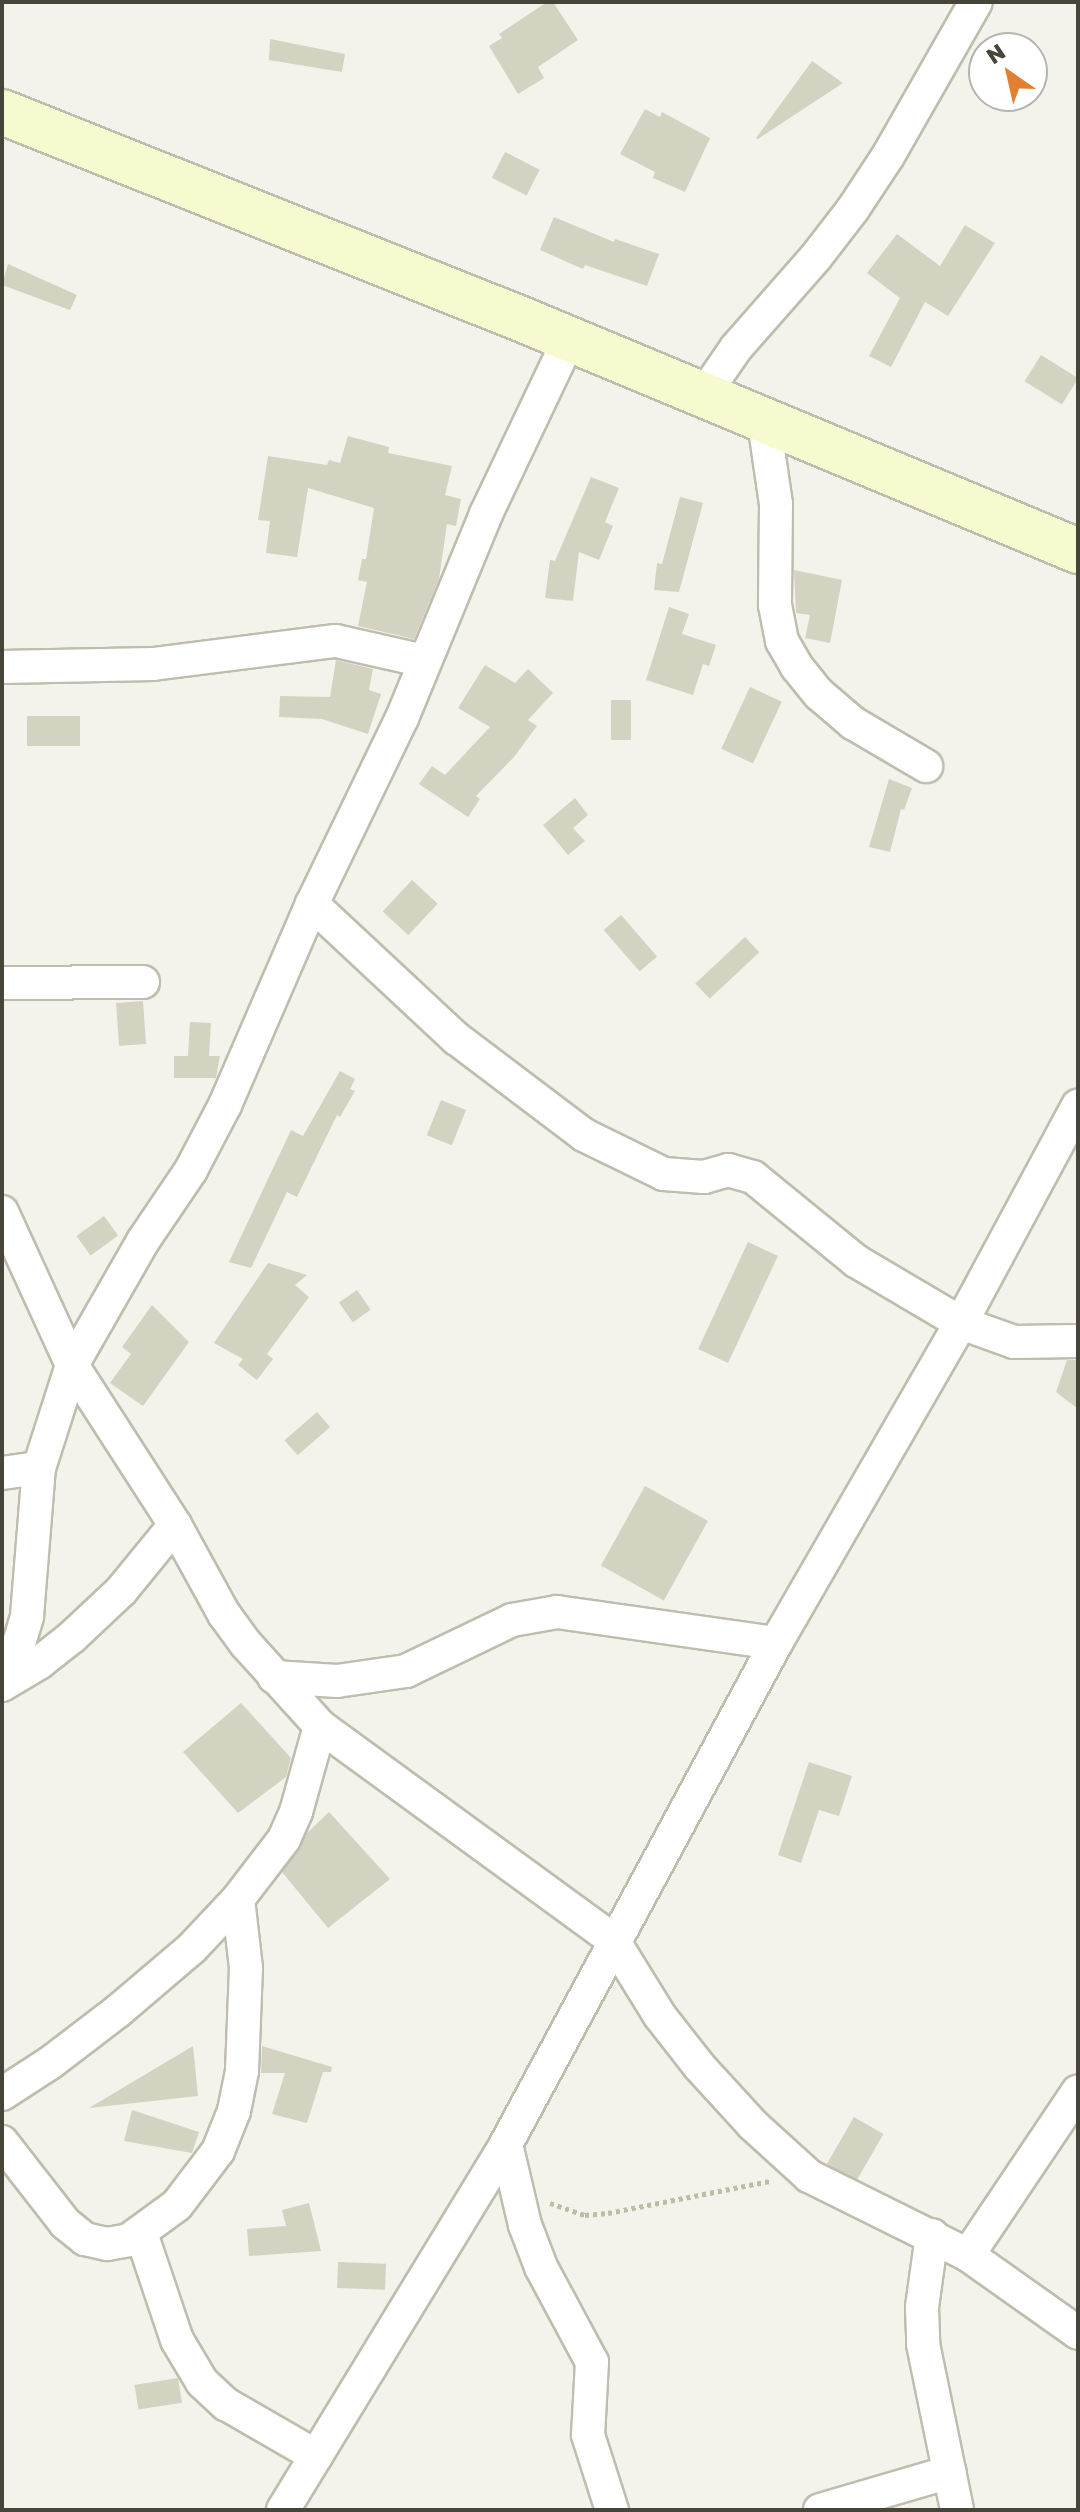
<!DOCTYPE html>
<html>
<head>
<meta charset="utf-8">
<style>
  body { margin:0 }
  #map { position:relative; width:1080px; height:2512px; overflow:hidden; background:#f3f3eb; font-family:"Golos Text",sans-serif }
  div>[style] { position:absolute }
  .building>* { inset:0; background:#d4d2c1; transform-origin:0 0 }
  .path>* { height:5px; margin-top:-2.5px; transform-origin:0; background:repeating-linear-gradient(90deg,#bebca1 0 4px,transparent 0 8px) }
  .roads { filter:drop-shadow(2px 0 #bebdae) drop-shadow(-2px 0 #bebdae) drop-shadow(0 2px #bebdae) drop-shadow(0 -2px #bebdae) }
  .minor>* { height:32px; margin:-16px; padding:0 16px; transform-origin:16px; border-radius:16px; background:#fff }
  .secondary>* { height:44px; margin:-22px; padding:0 22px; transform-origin:22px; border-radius:22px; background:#f7f9cf }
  span { translate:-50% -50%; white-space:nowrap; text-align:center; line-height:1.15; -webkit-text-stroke:7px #fff; paint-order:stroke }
  .frame { position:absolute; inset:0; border:4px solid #474539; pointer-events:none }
  .north { position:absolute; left:968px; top:32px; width:80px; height:80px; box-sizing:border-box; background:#fff; border:2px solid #b5b5b0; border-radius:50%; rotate:326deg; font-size:22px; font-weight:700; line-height:32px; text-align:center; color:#474539 }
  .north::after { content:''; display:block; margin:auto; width:28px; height:36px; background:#e27f32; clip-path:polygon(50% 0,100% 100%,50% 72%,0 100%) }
</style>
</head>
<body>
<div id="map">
  <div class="building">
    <i style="clip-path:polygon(547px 2px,553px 2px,578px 40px,538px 67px,544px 78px,518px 94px,489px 46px,502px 38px,499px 34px)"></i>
    <i style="clip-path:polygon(270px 39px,345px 54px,342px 72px,269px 60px)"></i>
    <i style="clip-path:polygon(812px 61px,843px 83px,758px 139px,756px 138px)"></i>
    <i style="clip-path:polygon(645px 109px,660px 117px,662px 112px,710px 138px,685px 192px,653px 178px,655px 172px,620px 154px)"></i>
    <i style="left:505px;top:152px;width:39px;height:29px;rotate:27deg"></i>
    <i style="clip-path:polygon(554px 217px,614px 242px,615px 239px,659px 254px,647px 286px,585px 265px,583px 269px,540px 250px)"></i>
    <i style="clip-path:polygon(965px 225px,995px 243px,948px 316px,925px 302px,891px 367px,869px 356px,900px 298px,867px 273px,897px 234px,940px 266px)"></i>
    <i style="clip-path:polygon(8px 264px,77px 295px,70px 310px,2px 285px)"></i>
    <i style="left:1041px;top:355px;width:44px;height:31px;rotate:32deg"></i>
    <i style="clip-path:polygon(348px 436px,389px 447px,388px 453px,452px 466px,445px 495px,461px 499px,456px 526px,447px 524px,439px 579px,414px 639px,358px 626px,367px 582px,358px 580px,362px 559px,366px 559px,374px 508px,308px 488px,297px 557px,266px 553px,270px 521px,258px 520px,268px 456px,327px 465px,329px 460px,340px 463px)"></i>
    <i style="clip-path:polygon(591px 477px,619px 488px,605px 522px,613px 526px,599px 560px,579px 552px,573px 601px,545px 598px,550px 560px,555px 561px)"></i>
    <i style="clip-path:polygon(680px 497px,703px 503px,679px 592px,654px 590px,657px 563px,662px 564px)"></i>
    <i style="clip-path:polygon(794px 570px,842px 580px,830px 643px,805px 638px,810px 615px,796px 613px)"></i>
    <i style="clip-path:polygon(669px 607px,689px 614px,682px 634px,716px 645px,709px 666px,703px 664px,693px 695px,646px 680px)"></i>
    <i style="clip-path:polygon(336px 660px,373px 669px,369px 690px,381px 694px,368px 734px,322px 719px,279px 717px,280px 696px,330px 697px)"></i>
    <i style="clip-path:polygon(485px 665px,515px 683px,528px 669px,553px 693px,528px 720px,537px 726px,514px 757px,476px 796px,480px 799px,468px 817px,419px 784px,432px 766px,445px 775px,490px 727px,458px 708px)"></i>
    <i style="left:750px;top:687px;width:35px;height:68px;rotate:25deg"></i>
    <i style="left:611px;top:700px;width:20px;height:40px"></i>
    <i style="left:27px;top:716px;width:53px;height:30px"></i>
    <i style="clip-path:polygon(889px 779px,912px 788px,904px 810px,901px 809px,890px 852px,869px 847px)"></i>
    <i style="clip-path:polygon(575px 798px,588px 815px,573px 828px,585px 841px,568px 855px,543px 825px)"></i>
    <i style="left:412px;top:880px;width:35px;height:43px;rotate:43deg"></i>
    <i style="left:621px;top:915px;width:55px;height:23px;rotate:49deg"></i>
    <i style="left:745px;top:937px;width:21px;height:68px;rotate:47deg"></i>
    <i style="left:143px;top:1001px;width:43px;height:27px;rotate:86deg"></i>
    <i style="clip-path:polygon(190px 1022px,211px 1023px,209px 1056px,220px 1056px,216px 1078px,174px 1078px,174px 1056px,188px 1056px)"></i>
    <i style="clip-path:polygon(340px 1071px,355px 1079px,350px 1089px,355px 1091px,340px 1117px,337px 1115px,297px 1197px,287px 1192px,251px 1268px,229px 1262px,291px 1130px,303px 1136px)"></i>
    <i style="left:441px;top:1100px;width:27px;height:38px;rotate:22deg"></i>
    <i style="left:104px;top:1216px;width:24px;height:34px;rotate:54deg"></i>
    <i style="left:748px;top:1242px;width:33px;height:118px;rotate:25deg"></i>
    <i style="clip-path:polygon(268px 1263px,307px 1275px,295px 1285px,309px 1297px,267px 1354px,273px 1359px,257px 1380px,238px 1365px,243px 1359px,214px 1343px)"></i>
    <i style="left:357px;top:1290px;width:24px;height:22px;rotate:55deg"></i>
    <i style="clip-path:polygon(152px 1305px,189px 1342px,143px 1406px,110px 1383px,131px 1354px,122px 1347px)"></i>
    <i style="clip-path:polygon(1067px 1360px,1078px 1360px,1078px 1409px,1056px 1392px)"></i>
    <i style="left:317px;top:1412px;width:20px;height:43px;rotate:49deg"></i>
    <i style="left:645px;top:1486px;width:72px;height:91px;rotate:29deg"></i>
    <i style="clip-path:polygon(241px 1703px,291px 1758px,286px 1777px,238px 1813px,183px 1752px)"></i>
    <i style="clip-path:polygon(809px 1762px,852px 1776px,839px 1816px,819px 1810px,801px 1863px,778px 1855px)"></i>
    <i style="clip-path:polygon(329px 1812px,390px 1879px,328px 1928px,282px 1872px,307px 1833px)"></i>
    <i style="clip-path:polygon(193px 2046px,198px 2096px,89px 2108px)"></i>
    <i style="clip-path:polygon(262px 2046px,332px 2067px,331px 2072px,323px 2072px,307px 2123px,272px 2114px,285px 2073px,261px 2073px)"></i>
    <i style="clip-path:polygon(132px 2110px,199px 2132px,192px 2153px,124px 2141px)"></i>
    <i style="left:854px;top:2117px;width:34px;height:54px;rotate:30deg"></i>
    <i style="clip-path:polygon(309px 2203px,321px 2251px,249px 2256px,247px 2229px,286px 2226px,282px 2210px)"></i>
    <i style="left:338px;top:2262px;width:48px;height:26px;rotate:2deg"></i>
    <i style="left:178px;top:2378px;width:25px;height:44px;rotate:81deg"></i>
  </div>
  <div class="path">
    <i style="left:550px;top:2203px;width:37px;rotate:19deg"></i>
    <i style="left:585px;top:2215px;width:23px;rotate:-5deg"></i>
    <i style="left:608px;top:2213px;width:165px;rotate:-11.2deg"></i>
  </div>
  <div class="roads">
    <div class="minor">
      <i style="left:703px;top:396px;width:58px;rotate:-55.5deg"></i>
      <i style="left:736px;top:348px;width:121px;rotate:-48.7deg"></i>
      <i style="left:816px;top:257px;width:61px;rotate:-52.4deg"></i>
      <i style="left:853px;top:209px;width:64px;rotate:-56.6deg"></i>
      <i style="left:888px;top:156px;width:177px;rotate:-60.3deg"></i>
      <i style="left:764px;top:422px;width:83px;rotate:81.7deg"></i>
      <i style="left:776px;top:504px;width:101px;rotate:90.6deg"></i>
      <i style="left:775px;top:605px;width:37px;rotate:79deg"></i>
      <i style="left:782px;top:641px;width:30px;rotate:60deg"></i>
      <i style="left:797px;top:667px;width:35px;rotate:51deg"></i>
      <i style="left:819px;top:694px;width:45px;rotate:40.5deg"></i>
      <i style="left:853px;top:723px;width:85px;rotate:30.5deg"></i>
      <i style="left:2px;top:667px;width:151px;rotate:-1.1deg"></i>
      <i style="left:153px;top:664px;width:184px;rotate:-7.2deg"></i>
      <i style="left:336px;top:641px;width:91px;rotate:12.7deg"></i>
      <i style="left:312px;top:904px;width:198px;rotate:43deg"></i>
      <i style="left:457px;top:1039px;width:159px;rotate:37.1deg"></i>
      <i style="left:584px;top:1135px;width:89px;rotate:26deg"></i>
      <i style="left:664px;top:1174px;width:40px;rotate:4.3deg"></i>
      <i style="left:704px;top:1177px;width:25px;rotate:-16deg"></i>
      <i style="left:728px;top:1170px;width:26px;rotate:16deg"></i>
      <i style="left:753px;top:1177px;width:133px;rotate:39.2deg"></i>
      <i style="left:856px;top:1261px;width:122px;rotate:30.6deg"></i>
      <i style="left:961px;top:1323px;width:56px;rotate:19.7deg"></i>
      <i style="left:1014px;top:1342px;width:64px;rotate:-0.9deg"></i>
      <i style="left:2px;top:983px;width:141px;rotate:-0.4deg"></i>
      <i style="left:2px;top:1212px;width:168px;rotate:65.4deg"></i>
      <i style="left:72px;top:1365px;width:190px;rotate:57.2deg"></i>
      <i style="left:175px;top:1525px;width:102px;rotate:61.2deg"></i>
      <i style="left:224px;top:1614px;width:37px;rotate:54deg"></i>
      <i style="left:246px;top:1644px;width:110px;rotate:47.9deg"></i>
      <i style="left:320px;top:1726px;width:363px;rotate:36.1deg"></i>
      <i style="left:613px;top:1940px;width:89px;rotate:58.3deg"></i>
      <i style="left:660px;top:2016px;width:63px;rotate:52deg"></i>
      <i style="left:699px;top:2066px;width:80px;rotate:47.5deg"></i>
      <i style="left:753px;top:2125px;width:76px;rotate:42.3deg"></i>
      <i style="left:809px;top:2176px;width:178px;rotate:26.4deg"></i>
      <i style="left:968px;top:2255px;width:135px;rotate:35.3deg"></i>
      <i style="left:2px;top:1473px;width:37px;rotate:-8deg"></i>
      <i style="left:2px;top:1665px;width:28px;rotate:-52deg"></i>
      <i style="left:19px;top:1643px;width:28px;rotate:-73deg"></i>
      <i style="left:27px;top:1616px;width:148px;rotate:-85.4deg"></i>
      <i style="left:39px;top:1468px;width:108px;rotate:-72.2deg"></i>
      <i style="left:72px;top:1365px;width:143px;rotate:-60.2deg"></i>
      <i style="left:143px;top:1241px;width:86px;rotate:-55.9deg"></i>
      <i style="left:191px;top:1170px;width:73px;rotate:-62.4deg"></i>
      <i style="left:225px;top:1105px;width:219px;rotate:-66.6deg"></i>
      <i style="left:312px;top:904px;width:207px;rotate:-64.2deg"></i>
      <i style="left:402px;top:718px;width:221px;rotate:-67.6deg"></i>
      <i style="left:486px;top:514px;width:191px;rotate:-64.6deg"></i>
      <i style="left:274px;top:1677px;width:63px;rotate:3.6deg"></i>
      <i style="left:337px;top:1681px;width:70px;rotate:-8.2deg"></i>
      <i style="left:406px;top:1671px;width:118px;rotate:-25.7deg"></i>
      <i style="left:512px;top:1620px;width:46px;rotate:-10.1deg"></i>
      <i style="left:557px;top:1612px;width:221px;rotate:8.1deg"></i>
      <i style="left:2px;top:1685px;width:43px;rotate:-30.7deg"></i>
      <i style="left:39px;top:1663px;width:42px;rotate:-38.2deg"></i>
      <i style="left:72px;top:1637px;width:67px;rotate:-43.2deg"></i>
      <i style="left:121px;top:1591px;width:85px;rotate:-50.7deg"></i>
      <i style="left:2px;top:2094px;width:57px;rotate:-32.9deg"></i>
      <i style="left:50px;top:2063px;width:86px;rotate:-37.4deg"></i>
      <i style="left:118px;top:2011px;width:97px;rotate:-40.4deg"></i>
      <i style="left:192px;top:1948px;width:67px;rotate:-46.8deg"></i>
      <i style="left:238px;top:1899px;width:76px;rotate:-52.5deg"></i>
      <i style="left:284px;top:1839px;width:30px;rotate:-66deg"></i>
      <i style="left:296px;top:1812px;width:89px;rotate:-74.4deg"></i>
      <i style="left:2px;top:2142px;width:103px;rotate:52.1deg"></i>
      <i style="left:65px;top:2223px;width:26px;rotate:39deg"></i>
      <i style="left:85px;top:2239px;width:23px;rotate:13deg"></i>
      <i style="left:107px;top:2244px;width:22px;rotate:-10deg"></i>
      <i style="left:129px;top:2240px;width:59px;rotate:-36.1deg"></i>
      <i style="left:177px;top:2205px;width:68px;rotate:-52.8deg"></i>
      <i style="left:218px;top:2151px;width:43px;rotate:-68.2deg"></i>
      <i style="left:234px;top:2111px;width:41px;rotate:-78.7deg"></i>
      <i style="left:242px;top:2071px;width:103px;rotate:-87.8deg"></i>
      <i style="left:246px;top:1968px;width:69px;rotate:-96.6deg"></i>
      <i style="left:506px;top:2144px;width:83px;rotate:76.8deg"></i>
      <i style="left:525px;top:2225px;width:45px;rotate:69.1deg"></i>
      <i style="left:541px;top:2267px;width:108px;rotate:61.8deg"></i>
      <i style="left:592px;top:2362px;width:73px;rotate:93.1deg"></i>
      <i style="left:588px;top:2435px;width:79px;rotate:72.3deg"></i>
      <i style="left:141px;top:2233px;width:113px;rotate:71.4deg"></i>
      <i style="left:177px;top:2340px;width:49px;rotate:59.2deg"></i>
      <i style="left:202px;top:2382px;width:33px;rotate:43deg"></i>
      <i style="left:226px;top:2404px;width:104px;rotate:30deg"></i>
      <i style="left:932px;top:2235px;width:73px;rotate:97.9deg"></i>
      <i style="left:922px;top:2307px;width:37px;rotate:88deg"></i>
      <i style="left:923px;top:2344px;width:169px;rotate:78.4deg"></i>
      <i style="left:968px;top:2255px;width:197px;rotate:-56.1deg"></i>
      <i style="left:283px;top:2510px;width:429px;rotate:-58.6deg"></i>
      <i style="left:506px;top:2144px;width:569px;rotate:-61.68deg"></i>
      <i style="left:776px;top:1643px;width:370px;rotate:-60deg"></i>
      <i style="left:961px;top:1323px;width:247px;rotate:-61.7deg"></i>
      <i style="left:820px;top:2510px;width:135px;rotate:-16.3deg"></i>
    </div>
    <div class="secondary">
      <i style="left:2px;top:112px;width:564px;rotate:21.74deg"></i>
      <i style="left:526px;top:321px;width:598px;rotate:22.62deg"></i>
    </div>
  </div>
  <div class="frame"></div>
  <div class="north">N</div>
</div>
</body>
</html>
